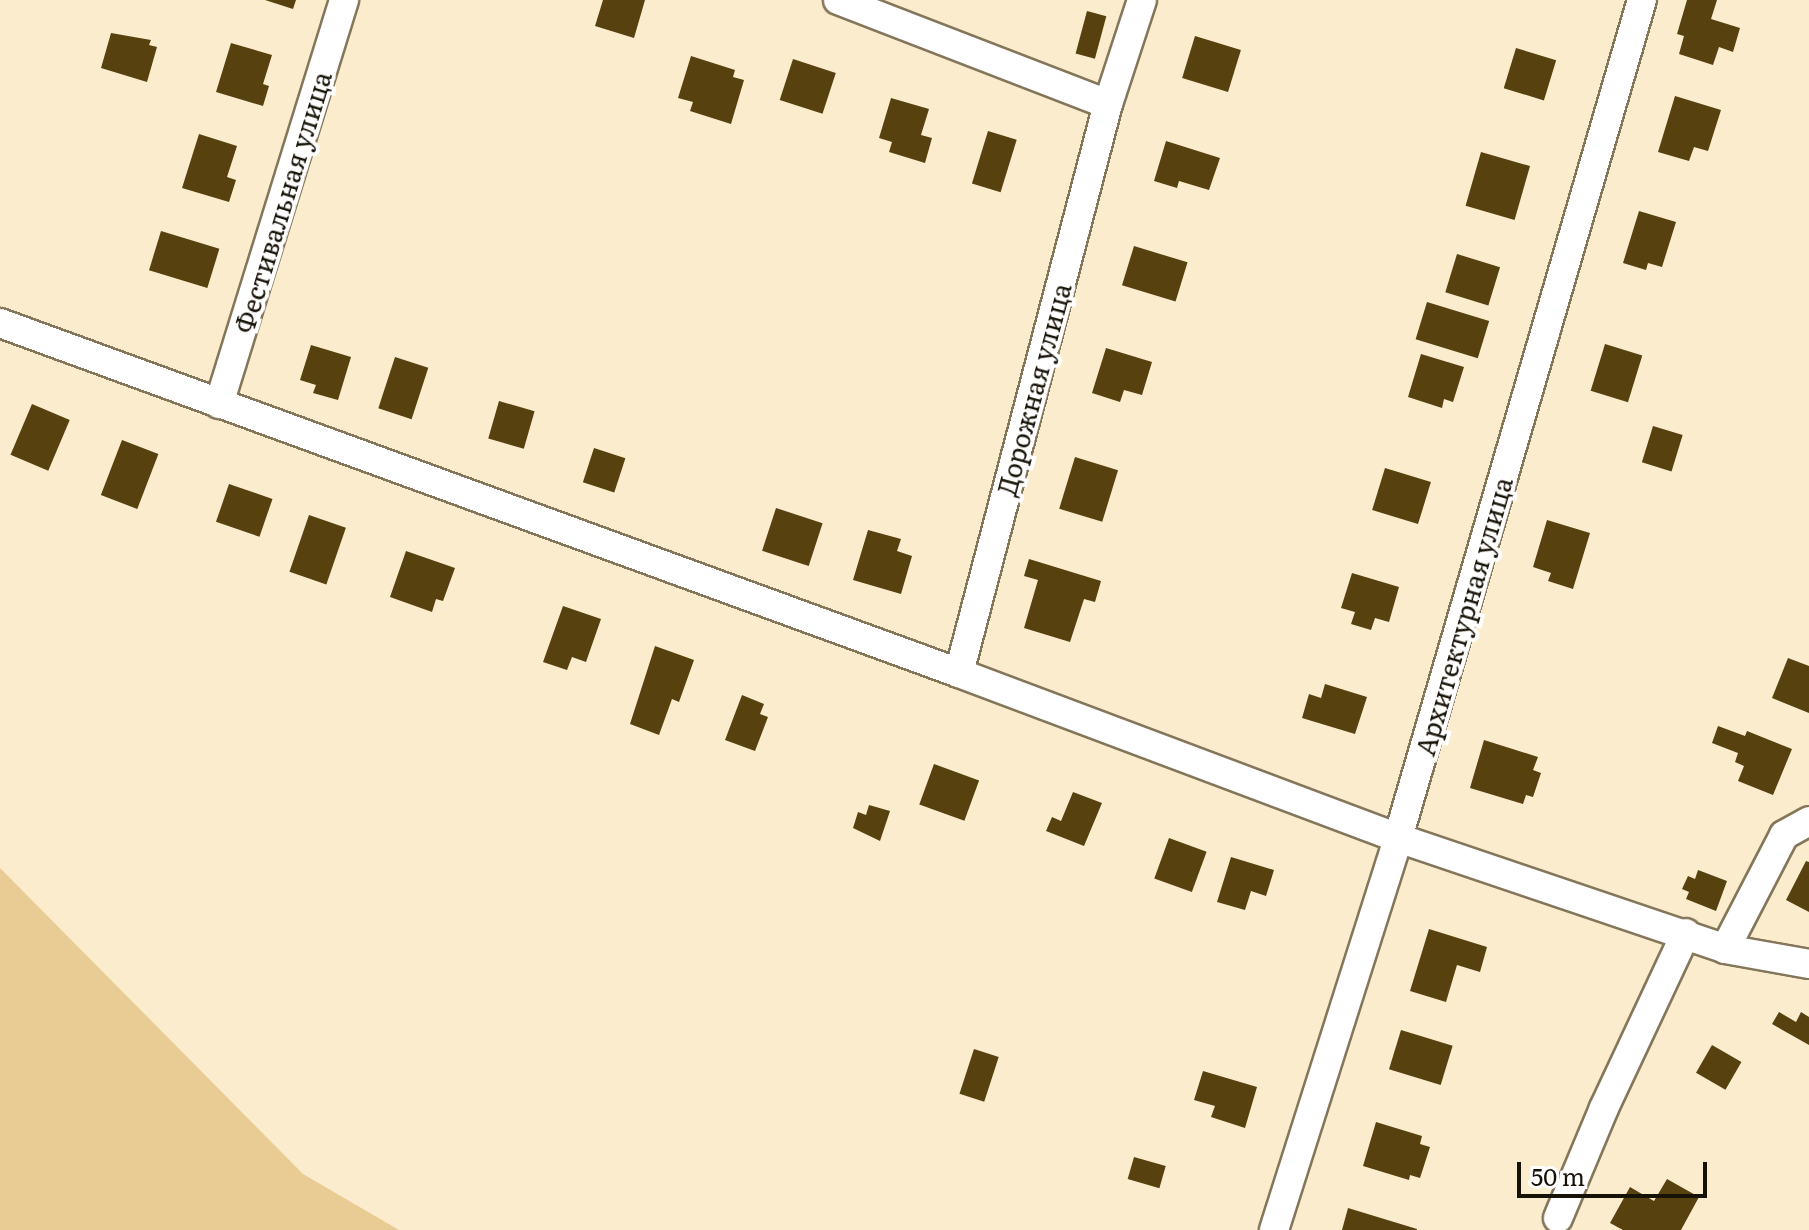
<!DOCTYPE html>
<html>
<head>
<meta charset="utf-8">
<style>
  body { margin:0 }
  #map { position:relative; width:1809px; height:1230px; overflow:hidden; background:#fbecce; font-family:Literata,serif }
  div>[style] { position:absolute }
  .green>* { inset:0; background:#e8cc93 }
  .building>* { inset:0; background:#56410f; transform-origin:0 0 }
  .roads { filter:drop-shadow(2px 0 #84765b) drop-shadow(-2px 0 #84765b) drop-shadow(0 2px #84765b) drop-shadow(0 -2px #84765b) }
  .minor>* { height:28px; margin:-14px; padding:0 14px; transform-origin:14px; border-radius:14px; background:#fff }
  span { translate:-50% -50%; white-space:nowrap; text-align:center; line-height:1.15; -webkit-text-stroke:8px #fff; paint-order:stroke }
  .street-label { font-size:26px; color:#171207 }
  .scale { position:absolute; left:1517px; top:1162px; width:190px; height:36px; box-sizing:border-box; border:4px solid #171207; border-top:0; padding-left:10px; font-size:24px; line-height:28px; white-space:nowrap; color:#171207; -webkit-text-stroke:6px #fff; paint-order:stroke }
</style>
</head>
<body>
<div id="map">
  <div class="green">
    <i style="clip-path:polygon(0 868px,303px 1174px,399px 1230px,0 1230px)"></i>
  </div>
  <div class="building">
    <i style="clip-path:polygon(265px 0,296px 0,293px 9px)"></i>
    <i style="clip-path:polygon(603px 0,645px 0,634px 38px,595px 26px)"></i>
    <i style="clip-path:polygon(1687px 0,1717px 0,1711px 19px,1740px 28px,1733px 52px,1719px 47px,1713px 65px,1679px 54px,1684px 36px,1677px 34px)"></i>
    <i style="left:1087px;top:11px;width:20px;height:44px;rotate:15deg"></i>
    <i style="clip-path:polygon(111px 33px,151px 40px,149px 45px,157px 47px,147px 82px,101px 68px)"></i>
    <i style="left:1195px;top:36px;width:48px;height:44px;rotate:17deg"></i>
    <i style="clip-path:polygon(231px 43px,272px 55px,263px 84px,269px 86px,263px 106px,216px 92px)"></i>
    <i style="left:1516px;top:48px;width:42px;height:42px;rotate:17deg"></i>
    <i style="clip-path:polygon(691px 56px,735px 70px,733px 77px,744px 80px,731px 124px,690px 111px,693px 102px,678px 98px)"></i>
    <i style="left:793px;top:59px;width:45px;height:43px;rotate:18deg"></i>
    <i style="clip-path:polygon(1675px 96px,1721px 110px,1708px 151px,1694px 147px,1689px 161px,1658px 152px)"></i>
    <i style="clip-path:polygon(891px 98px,929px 109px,921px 135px,932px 138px,925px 163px,889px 152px,892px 142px,879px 138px)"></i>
    <i style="left:988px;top:131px;width:30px;height:55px;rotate:17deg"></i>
    <i style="clip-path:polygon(199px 134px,237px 146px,227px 177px,236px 180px,229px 202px,182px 188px)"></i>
    <i style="clip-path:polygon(1166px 141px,1220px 158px,1209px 190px,1179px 181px,1177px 188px,1154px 181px)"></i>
    <i style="left:1481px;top:152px;width:51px;height:56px;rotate:16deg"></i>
    <i style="clip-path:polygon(1639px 211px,1676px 222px,1662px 267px,1648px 263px,1646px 270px,1623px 263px)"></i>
    <i style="left:161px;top:231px;width:61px;height:41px;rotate:17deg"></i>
    <i style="left:1134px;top:246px;width:56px;height:41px;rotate:17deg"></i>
    <i style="left:1457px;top:254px;width:45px;height:40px;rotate:17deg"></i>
    <i style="left:1427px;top:302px;width:65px;height:39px;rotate:17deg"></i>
    <i style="left:1605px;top:344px;width:39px;height:49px;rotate:17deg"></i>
    <i style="clip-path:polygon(311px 345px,351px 357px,338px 400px,313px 393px,316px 385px,300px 380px)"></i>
    <i style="clip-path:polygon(1106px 348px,1152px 362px,1142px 395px,1124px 390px,1120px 402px,1092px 393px)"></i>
    <i style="clip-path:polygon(1421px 354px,1464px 367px,1453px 402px,1444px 399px,1442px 408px,1408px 397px)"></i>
    <i style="left:395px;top:357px;width:35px;height:54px;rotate:18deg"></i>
    <i style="left:499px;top:401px;width:37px;height:39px;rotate:16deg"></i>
    <i style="left:32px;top:404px;width:41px;height:55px;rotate:23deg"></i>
    <i style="left:1653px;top:426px;width:31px;height:38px;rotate:17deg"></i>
    <i style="left:122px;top:440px;width:39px;height:59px;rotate:21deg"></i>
    <i style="left:594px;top:448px;width:33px;height:36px;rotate:18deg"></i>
    <i style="left:1075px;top:457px;width:45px;height:54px;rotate:17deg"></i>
    <i style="left:1385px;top:468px;width:48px;height:44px;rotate:17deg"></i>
    <i style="left:229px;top:484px;width:46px;height:40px;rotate:19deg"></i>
    <i style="left:776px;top:508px;width:49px;height:45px;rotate:18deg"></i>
    <i style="left:309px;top:515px;width:39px;height:60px;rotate:19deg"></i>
    <i style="clip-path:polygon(1547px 520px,1590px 533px,1573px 589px,1548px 581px,1551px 573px,1533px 567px)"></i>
    <i style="clip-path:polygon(868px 530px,901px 539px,897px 551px,912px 556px,901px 594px,853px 580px)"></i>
    <i style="clip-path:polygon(406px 551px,455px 568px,443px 601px,436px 599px,432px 612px,390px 597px)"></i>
    <i style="clip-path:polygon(1029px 559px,1101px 581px,1095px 602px,1084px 599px,1070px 642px,1024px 628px,1038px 580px,1024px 576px)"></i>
    <i style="clip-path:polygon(1352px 573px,1399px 587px,1389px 622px,1375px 618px,1371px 630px,1351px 624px,1355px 612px,1341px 608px)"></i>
    <i style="clip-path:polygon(563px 606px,601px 619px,586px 662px,572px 657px,567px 670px,543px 662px)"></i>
    <i style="clip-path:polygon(655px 646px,694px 660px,679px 702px,672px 699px,659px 735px,630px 724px)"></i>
    <i style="clip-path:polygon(1788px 658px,1809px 666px,1809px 713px,1772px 698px)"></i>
    <i style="clip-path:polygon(1325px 684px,1367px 697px,1355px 734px,1302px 718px,1309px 694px,1321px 698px)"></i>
    <i style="clip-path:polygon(742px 695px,764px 704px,760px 714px,768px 717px,755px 751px,725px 740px)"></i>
    <i style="clip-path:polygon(1718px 726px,1745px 736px,1747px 731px,1792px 749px,1773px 795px,1738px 781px,1744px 766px,1735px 762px,1738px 753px,1712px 743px)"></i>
    <i style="clip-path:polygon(1484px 740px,1538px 757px,1533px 770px,1541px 773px,1533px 797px,1526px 795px,1523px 804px,1470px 788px)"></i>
    <i style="left:934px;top:764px;width:48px;height:43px;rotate:20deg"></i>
    <i style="clip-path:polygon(1073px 792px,1102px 803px,1084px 846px,1046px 831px,1052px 817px,1061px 821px)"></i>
    <i style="clip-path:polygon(869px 805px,890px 811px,880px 841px,853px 828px,858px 812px,866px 815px)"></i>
    <i style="left:1169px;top:838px;width:40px;height:43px;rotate:20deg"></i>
    <i style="clip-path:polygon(1231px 857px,1274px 870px,1266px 896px,1251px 891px,1245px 910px,1217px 902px)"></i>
    <i style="clip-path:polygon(1806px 861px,1809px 862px,1809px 912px,1786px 900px)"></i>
    <i style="clip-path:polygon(1698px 870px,1727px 881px,1716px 911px,1686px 899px,1689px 892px,1682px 889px,1688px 876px,1695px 879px)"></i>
    <i style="clip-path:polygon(1429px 929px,1487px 947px,1480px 972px,1457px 965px,1446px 1002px,1410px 991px)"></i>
    <i style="clip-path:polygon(1779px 1012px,1796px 1022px,1801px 1012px,1809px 1017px,1809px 1045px,1772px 1024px)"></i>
    <i style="left:1401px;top:1030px;width:54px;height:41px;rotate:17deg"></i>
    <i style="left:1712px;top:1045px;width:34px;height:32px;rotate:30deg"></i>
    <i style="left:974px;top:1049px;width:26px;height:47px;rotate:18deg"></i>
    <i style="clip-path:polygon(1203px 1071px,1257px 1087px,1245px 1128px,1211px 1117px,1215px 1106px,1194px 1100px)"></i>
    <i style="clip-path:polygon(1376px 1122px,1422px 1136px,1420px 1144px,1430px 1147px,1420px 1178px,1410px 1175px,1409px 1180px,1363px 1166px)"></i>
    <i style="left:1134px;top:1157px;width:33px;height:23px;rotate:16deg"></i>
    <i style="clip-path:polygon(1667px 1179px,1699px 1197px,1681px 1230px,1623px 1230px,1610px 1223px,1630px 1187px,1654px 1201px)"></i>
    <i style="clip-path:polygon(1348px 1208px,1417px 1229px,1417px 1230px,1342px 1230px)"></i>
  </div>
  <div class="roads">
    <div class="minor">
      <i style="left:838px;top:0;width:289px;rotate:21.1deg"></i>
      <i style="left:0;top:323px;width:1021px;rotate:20.05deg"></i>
      <i style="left:959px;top:673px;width:469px;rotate:20.6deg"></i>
      <i style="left:1398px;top:838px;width:345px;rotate:18.7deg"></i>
      <i style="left:1725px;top:949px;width:85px;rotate:10.1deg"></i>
      <i style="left:219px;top:404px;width:423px;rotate:-72.8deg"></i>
      <i style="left:959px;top:673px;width:588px;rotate:-75.33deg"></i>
      <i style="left:1108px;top:104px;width:109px;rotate:-71.9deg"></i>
      <i style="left:1725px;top:949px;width:128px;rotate:-62.6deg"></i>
      <i style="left:1784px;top:835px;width:29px;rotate:-29deg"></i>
      <i style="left:1558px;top:1218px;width:119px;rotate:-67.3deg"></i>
      <i style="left:1604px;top:1108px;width:193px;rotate:-64.9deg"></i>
      <i style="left:1274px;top:1230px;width:411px;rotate:-72.4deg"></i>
      <i style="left:1398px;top:838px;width:873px;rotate:-73.77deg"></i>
    </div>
  </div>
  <div class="street-label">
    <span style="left:282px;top:202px;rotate:-73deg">Фестивальная улица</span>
    <span style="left:1033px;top:389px;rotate:-75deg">Дорожная улица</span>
    <span style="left:1463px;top:616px;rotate:-74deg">Архитектурная улица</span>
  </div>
  <div class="scale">50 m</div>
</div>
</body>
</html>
